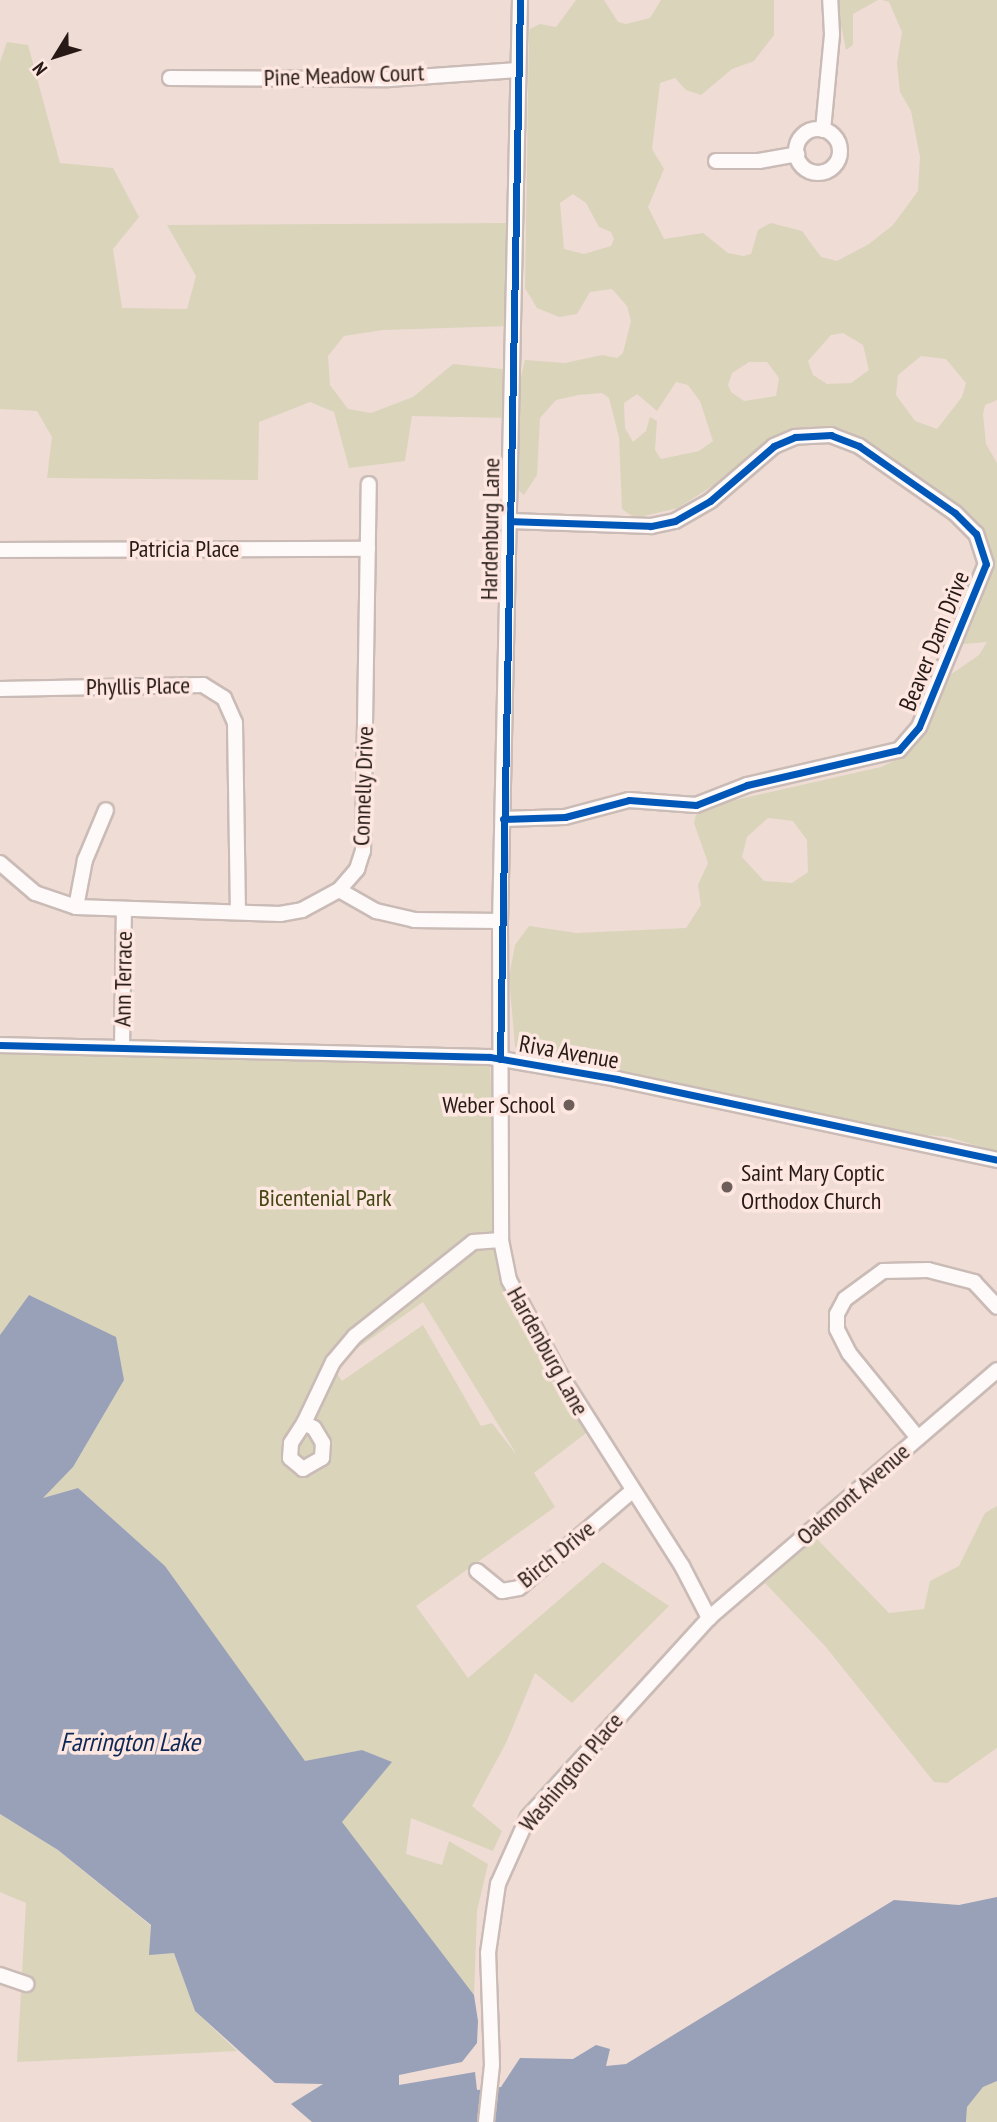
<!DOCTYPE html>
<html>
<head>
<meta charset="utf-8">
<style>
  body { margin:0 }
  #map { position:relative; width:997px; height:2122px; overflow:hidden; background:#efdcd5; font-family:"PT Sans Narrow",sans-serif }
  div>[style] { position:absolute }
  .green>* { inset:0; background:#dad4bb }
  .water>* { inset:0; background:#98a1b8 }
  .roads { filter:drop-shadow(2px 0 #cabbb6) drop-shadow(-2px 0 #cabbb6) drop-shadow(0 2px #cabbb6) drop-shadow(0 -2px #cabbb6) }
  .minor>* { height:14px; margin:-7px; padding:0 7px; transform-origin:7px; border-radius:7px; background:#fdfaf9 }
  .minor>.ring { margin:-7px; padding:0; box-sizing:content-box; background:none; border:14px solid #fdfaf9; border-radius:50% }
  .cycleway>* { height:7px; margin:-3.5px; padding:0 3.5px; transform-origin:3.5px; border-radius:3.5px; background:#0057b8 }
  .dots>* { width:19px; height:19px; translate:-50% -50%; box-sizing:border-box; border:4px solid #fde7e0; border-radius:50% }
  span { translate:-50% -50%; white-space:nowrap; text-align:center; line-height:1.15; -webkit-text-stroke:7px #fde7e0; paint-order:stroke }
  .street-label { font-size:24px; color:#271a16 }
  .poi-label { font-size:24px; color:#271a16 }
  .right { translate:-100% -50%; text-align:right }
  .left { translate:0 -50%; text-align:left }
  .park-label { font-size:24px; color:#424612 }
  .water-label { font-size:26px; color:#0c2756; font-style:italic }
  .north { position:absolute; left:21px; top:21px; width:70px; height:70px; -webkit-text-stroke:5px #fde7e0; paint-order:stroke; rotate:232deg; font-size:19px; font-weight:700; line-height:28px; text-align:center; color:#271a16 }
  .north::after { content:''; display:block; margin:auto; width:24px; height:32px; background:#271a16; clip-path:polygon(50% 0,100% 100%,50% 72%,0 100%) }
</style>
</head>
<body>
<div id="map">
  <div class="green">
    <i style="clip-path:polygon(evenodd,576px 0,604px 0,618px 22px,626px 24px,650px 18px,661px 0,774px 0,774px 35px,754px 61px,732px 69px,701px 95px,686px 90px,675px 78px,660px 83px,652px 149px,664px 169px,648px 207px,664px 239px,703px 233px,728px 253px,743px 256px,751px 254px,758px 230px,771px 223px,802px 231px,821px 257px,837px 261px,869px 244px,893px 225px,918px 191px,920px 157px,911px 111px,900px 92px,897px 63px,902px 32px,889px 2px,882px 0,997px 0,997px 400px,985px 405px,983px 414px,986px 444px,997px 463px,997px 1152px,948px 1137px,905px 1133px,668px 1081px,548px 1061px,520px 1053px,515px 1046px,509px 977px,515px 945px,529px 926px,577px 933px,686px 928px,701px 905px,698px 885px,708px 863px,694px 823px,696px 815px,704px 807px,881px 767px,900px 758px,921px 734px,950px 675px,979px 655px,987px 642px,963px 644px,990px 577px,990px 551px,977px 523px,946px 496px,873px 447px,828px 429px,797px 432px,678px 508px,635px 518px,622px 509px,619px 437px,609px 398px,602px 393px,578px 395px,556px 400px,540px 418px,537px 475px,524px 495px,518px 490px,519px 385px,525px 360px,565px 363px,602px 355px,617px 358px,623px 353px,631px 321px,627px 306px,612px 289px,590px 292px,577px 314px,559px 317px,537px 308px,525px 288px,529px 34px,530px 29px,540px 24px,556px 27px,576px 0,573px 194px,586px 203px,599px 227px,611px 232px,614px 239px,611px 246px,584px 254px,564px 249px,560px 203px,573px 194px,576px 0,843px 333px,863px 345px,869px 370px,851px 383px,827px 384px,813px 375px,808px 361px,831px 335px,843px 333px,576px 0,921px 356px,946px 359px,966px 383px,962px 397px,937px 429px,915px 421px,896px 395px,898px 375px,921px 356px,576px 0,767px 362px,779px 378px,776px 396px,744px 401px,731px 392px,728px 385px,732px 373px,749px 362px,767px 362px,576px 0,676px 382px,688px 385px,700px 401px,713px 441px,699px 451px,661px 459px,655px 450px,657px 421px,650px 417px,646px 431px,633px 442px,625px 428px,624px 403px,637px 394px,657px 411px,676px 382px,576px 0,768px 818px,793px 821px,807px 840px,808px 872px,792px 883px,764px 881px,742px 857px,747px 837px,768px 818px)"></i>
    <i style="clip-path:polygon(836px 0,878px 0,853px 14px,853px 45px,846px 50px)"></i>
    <i style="clip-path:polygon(7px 42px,28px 45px,60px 163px,113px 168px,139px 217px,113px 249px,122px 308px,187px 309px,196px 276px,167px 225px,515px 223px,513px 326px,383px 330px,344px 336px,328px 356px,330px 385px,348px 409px,371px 413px,413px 397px,453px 364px,513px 370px,512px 418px,412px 416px,405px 461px,349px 468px,334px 412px,310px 402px,259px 422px,258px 480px,47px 478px,52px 437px,37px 411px,0 409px,0 62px)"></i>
    <i style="clip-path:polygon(evenodd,123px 1045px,490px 1066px,501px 1269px,590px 1430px,534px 1473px,555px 1507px,416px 1606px,468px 1678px,603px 1562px,669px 1606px,572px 1703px,535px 1673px,506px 1743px,472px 1806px,502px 1831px,493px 1851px,411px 1818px,406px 1854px,442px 1865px,449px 1841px,488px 1864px,477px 1911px,474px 1995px,341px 1822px,391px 1762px,362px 1750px,305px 1762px,165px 1566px,78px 1488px,41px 1499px,73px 1467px,29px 1295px,0 1335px,0 1048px,123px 1045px,423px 1302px,515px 1452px,515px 1453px,492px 1423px,481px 1426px,423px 1325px,342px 1381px,332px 1366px,423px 1302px)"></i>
    <i style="clip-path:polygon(997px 1506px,997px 1748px,947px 1783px,934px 1782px,825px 1646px,765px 1583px,816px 1538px,889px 1613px,924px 1609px,930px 1581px,959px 1566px,985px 1513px)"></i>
    <i style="clip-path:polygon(0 1814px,58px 1850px,151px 1926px,174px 1952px,195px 2011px,237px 2051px,17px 2062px,26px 1903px,0 1892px)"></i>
    <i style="clip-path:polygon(997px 2081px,997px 2122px,966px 2122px,967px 2107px,983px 2087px)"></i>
  </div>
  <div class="water">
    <i style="clip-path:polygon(29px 1295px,116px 1337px,124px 1380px,73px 1467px,43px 1498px,78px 1488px,165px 1566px,305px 1761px,362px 1750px,392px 1762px,342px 1822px,474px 1995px,478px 2021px,477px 2043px,462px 2062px,399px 2075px,399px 2085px,475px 2072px,477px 2090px,501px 2087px,520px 2058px,573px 2059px,596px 2045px,610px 2049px,606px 2066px,626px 2064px,894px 1900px,959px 1905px,997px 1897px,997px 2081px,983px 2087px,967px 2107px,966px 2122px,312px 2122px,291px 2104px,323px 2084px,275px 2083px,195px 2011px,174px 1953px,149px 1955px,151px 1925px,58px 1850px,0 1814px,0 1335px)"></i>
  </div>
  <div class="roads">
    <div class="minor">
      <i style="left:520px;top:0;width:921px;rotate:91.24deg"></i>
      <i style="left:500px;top:921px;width:319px;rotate:89.8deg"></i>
      <i style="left:501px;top:1240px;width:41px;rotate:78.7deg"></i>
      <i style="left:509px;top:1280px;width:106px;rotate:61.7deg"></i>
      <i style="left:559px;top:1373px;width:229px;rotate:57.5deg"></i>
      <i style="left:682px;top:1566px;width:59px;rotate:62.6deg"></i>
      <i style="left:170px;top:78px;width:219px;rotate:0.3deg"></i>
      <i style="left:389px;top:79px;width:129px;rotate:-4deg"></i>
      <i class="ring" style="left:796px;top:129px;width:30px;height:30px"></i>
      <i style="left:823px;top:130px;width:96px;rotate:-84.6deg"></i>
      <i style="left:832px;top:34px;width:34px;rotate:-93deg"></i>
      <i style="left:716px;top:161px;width:43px"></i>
      <i style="left:759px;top:161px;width:39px;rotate:-10deg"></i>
      <i style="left:0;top:550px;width:368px;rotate:-0.2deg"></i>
      <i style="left:0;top:689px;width:203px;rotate:-1.1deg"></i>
      <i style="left:203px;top:685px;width:25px;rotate:32deg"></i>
      <i style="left:224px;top:698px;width:27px;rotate:66deg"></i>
      <i style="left:235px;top:723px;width:189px;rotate:89.1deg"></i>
      <i style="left:503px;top:819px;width:62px;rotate:-1.8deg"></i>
      <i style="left:565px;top:817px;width:66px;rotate:-14.9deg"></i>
      <i style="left:629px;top:800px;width:67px;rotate:4.3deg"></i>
      <i style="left:696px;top:805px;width:55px;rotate:-21.4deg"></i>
      <i style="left:747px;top:785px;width:156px;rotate:-13deg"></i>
      <i style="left:899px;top:750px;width:30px;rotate:-49deg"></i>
      <i style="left:919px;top:727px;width:176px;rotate:-67.7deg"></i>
      <i style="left:986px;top:564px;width:32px;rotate:-108deg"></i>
      <i style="left:976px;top:534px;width:30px;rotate:-135deg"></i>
      <i style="left:955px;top:513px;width:117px;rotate:-145.1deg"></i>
      <i style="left:859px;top:446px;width:30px;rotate:-159deg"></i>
      <i style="left:831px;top:435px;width:36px;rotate:177deg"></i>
      <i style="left:795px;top:437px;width:23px;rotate:157deg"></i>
      <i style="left:774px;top:446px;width:84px;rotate:139.3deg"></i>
      <i style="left:710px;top:501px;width:40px;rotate:150.3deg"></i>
      <i style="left:675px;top:521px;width:25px;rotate:168deg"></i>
      <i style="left:651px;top:526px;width:141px;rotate:-178deg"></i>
      <i style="left:0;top:863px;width:46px;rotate:40.6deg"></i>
      <i style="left:35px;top:893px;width:43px;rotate:18.9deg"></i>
      <i style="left:76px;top:907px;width:204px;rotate:2deg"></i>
      <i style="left:280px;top:914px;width:22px;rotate:-10deg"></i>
      <i style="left:302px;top:910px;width:42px;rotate:-28.4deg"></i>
      <i style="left:339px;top:890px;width:28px;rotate:-49deg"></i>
      <i style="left:357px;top:869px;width:19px;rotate:-72deg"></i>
      <i style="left:363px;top:851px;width:367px;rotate:-89.1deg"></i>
      <i style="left:339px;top:890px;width:43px;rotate:29.6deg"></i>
      <i style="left:376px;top:911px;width:39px;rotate:13deg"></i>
      <i style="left:414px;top:920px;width:86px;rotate:0.7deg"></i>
      <i style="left:76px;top:907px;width:48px;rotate:-79.2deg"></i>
      <i style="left:85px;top:860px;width:54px;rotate:-67.2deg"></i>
      <i style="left:0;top:1045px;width:490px;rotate:1.4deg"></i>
      <i style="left:490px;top:1057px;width:129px;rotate:9.8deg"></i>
      <i style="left:617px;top:1079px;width:389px;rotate:12deg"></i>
      <i style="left:122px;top:1048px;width:139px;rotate:-89.2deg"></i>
      <i style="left:304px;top:1423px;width:68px;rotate:-64.6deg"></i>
      <i style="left:333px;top:1362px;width:34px;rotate:-50deg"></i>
      <i style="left:355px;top:1336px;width:151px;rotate:-38.5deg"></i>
      <i style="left:473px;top:1242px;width:28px;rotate:-4deg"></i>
      <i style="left:304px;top:1423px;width:11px;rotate:27deg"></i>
      <i style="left:314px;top:1428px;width:17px;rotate:59deg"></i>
      <i style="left:323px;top:1443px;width:15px;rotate:94deg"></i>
      <i style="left:322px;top:1458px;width:22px;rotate:150deg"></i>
      <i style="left:303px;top:1469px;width:17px;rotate:-140deg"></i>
      <i style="left:290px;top:1458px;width:15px;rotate:-86deg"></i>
      <i style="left:291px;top:1443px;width:24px;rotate:-57deg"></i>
      <i style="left:918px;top:1438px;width:109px;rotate:-129.1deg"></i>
      <i style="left:849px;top:1353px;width:27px;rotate:-117deg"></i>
      <i style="left:837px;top:1329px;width:15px;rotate:-90deg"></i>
      <i style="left:837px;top:1314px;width:17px;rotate:-62deg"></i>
      <i style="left:845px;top:1299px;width:47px;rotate:-36.4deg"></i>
      <i style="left:883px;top:1271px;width:45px;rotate:-1.3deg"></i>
      <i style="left:928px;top:1270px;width:48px;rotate:14.6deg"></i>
      <i style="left:974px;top:1282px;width:34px;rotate:47deg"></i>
      <i style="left:477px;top:1571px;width:32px;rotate:39deg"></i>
      <i style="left:502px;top:1591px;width:17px;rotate:-10deg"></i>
      <i style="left:519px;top:1588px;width:149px;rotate:-40.6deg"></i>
      <i style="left:0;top:1975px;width:28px;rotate:19deg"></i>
      <i style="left:486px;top:2122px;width:57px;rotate:-84deg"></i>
      <i style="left:492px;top:2065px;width:112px;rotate:-92deg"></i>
      <i style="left:488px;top:1953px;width:70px;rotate:-81.8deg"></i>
      <i style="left:498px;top:1884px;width:73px;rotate:-65.9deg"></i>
      <i style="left:528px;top:1817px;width:269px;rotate:-47.7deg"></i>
      <i style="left:709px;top:1618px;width:380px;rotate:-40.7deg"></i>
    </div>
  </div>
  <div class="cycleway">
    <i style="left:503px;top:819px;width:62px;rotate:-1.8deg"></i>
    <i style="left:565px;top:817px;width:66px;rotate:-14.9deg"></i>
    <i style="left:629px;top:800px;width:67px;rotate:4.3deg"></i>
    <i style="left:696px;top:805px;width:55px;rotate:-21.4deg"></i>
    <i style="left:747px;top:785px;width:156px;rotate:-13deg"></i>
    <i style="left:899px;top:750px;width:30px;rotate:-49deg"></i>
    <i style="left:919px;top:727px;width:176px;rotate:-67.7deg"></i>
    <i style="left:986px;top:564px;width:32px;rotate:-108deg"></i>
    <i style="left:976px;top:534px;width:30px;rotate:-135deg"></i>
    <i style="left:955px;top:513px;width:117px;rotate:-145.1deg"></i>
    <i style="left:859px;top:446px;width:30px;rotate:-159deg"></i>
    <i style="left:831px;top:435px;width:36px;rotate:177deg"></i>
    <i style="left:795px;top:437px;width:23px;rotate:157deg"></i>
    <i style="left:774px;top:446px;width:84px;rotate:139.3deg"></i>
    <i style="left:710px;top:501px;width:40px;rotate:150.3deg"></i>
    <i style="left:675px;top:521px;width:25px;rotate:168deg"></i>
    <i style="left:651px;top:526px;width:141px;rotate:-178deg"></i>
    <i style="left:0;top:1045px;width:490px;rotate:1.4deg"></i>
    <i style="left:490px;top:1057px;width:129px;rotate:9.8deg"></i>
    <i style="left:617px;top:1079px;width:389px;rotate:12deg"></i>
    <i style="left:500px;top:1059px;width:1059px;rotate:-88.92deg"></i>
  </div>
  <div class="dots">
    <i style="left:569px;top:1105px;background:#6d5e59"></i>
    <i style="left:727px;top:1187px;background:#6d5e59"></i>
  </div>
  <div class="street-label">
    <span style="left:344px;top:75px;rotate:-2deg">Pine Meadow Court</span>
    <span style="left:490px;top:529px;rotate:-89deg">Hardenburg Lane</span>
    <span style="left:184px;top:549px">Patricia Place</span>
    <span style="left:934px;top:641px;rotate:-68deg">Beaver Dam Drive</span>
    <span style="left:138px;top:686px;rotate:-1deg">Phyllis Place</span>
    <span style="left:363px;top:786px;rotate:-88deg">Connelly Drive</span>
    <span style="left:123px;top:979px;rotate:-89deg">Ann Terrace</span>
    <span style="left:569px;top:1052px;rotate:10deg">Riva Avenue</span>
    <span style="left:548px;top:1351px;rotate:61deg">Hardenburg Lane</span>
    <span style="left:853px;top:1494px;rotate:-41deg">Oakmont Avenue</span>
    <span style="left:556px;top:1554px;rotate:-39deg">Birch Drive</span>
    <span style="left:571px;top:1772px;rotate:-50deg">Washington Place</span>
  </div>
  <div class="poi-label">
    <span class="right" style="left:555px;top:1105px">Weber School</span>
    <span class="left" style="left:741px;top:1187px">Saint Mary Coptic<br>Orthodox Church</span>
  </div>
  <div class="park-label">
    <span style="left:325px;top:1198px">Bicentenial Park</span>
  </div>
  <div class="water-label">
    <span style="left:130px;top:1742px">Farrington Lake</span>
  </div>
  <div class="north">N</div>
</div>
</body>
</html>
